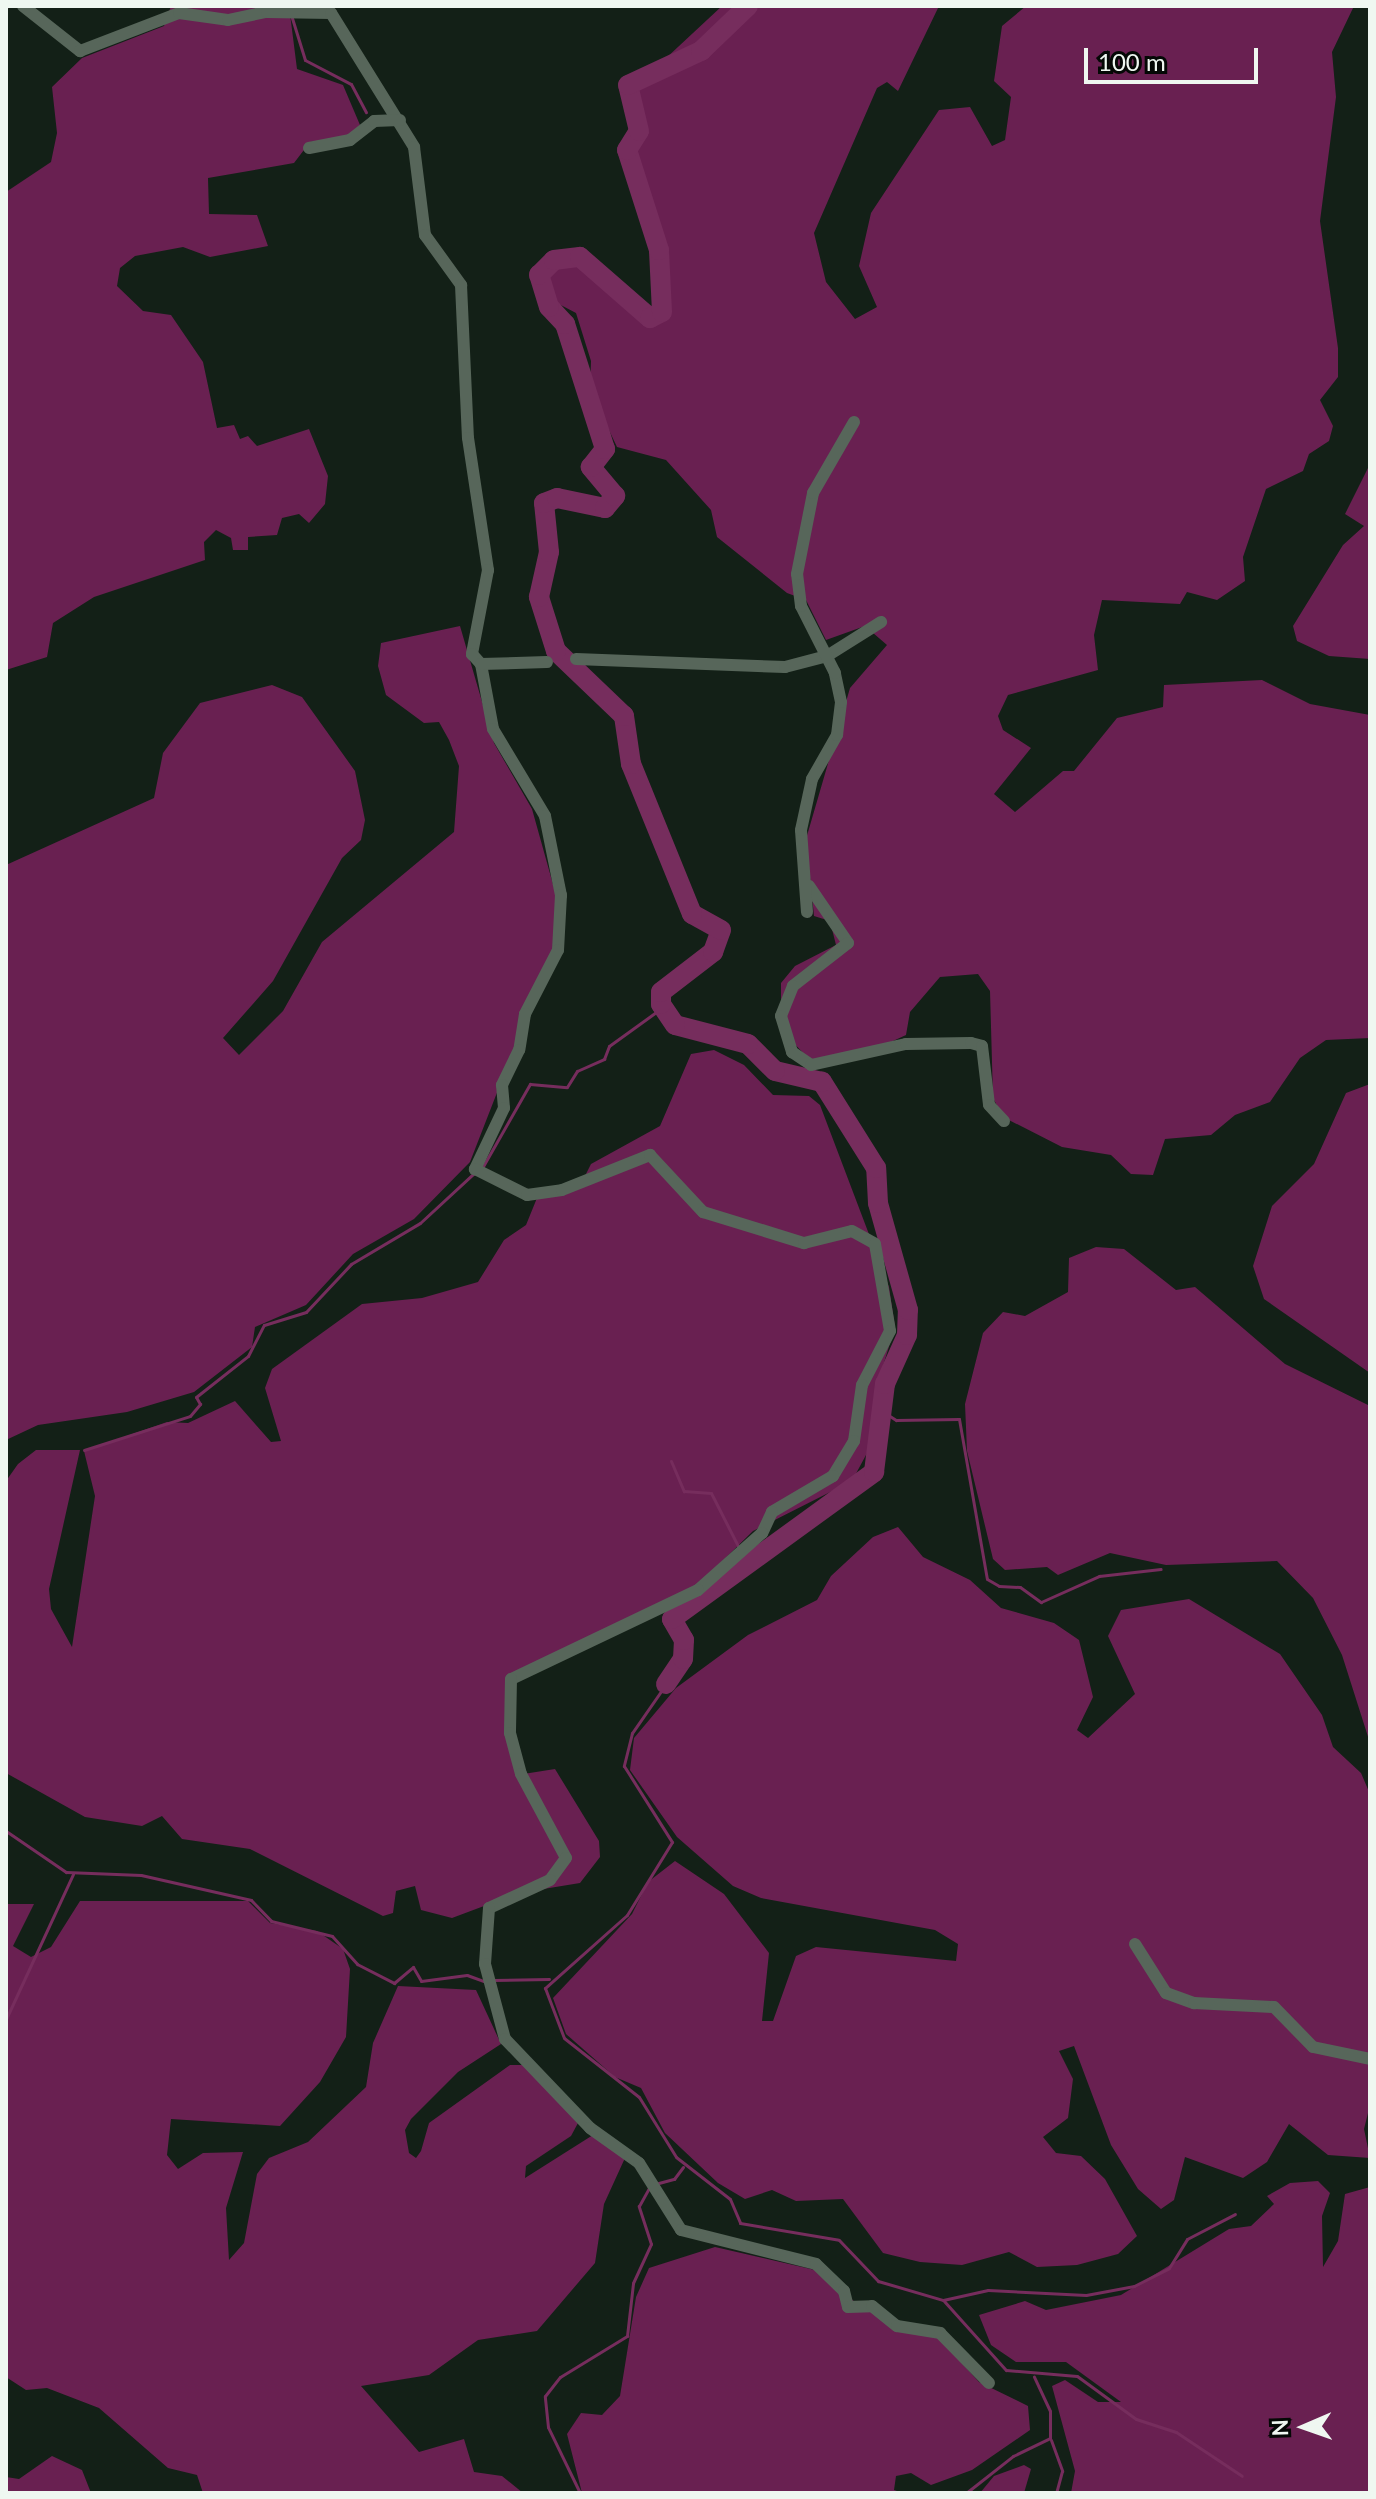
<!DOCTYPE html>
<html>
<head>
<meta charset="utf-8">
<style>
  body { margin:0 }
  #map { position:relative; width:1376px; height:2499px; overflow:hidden; background:#132017; font-family:Lato,sans-serif }
  div>[style] { position:absolute }
  .forest>* { inset:0; background:#692051 }
  .stream>* { height:3px; margin:-1.5px; padding:0 1.5px; transform-origin:1.5px; border-radius:1.5px; background:#762d5d }
  .river>* { height:20px; margin:-10px; padding:0 10px; transform-origin:10px; border-radius:10px; background:#762d5d }
  .minor>* { height:12px; margin:-6px; padding:0 6px; transform-origin:6px; border-radius:6px; background:#57665a }
  span { translate:-50% -50%; white-space:nowrap; text-align:center; line-height:1.15; -webkit-text-stroke:7px #040805; paint-order:stroke }
  .frame { position:absolute; inset:0; border:8px solid #eff7f1; pointer-events:none }
  .north { position:absolute; left:1264px; top:2387px; width:80px; height:80px; -webkit-text-stroke:6px #040805; paint-order:stroke; rotate:268deg; font-size:22px; font-weight:700; line-height:32px; text-align:center; color:#eff7f1 }
  .north::after { content:''; display:block; margin:auto; width:28px; height:36px; background:#eff7f1; clip-path:polygon(50% 0,100% 100%,50% 72%,0 100%) }
  .scale { position:absolute; left:1084px; top:48px; width:174px; height:36px; box-sizing:border-box; border:4px solid #eff7f1; border-top:0; padding-left:10px; font-size:24px; line-height:28px; white-space:nowrap; color:#eff7f1; -webkit-text-stroke:6px #040805; paint-order:stroke }
</style>
</head>
<body>
<div id="map">
  <div class="forest">
    <i style="clip-path:polygon(171px 6px,289px 6px,297px 69px,343px 85px,360px 125px,346px 138px,310px 142px,294px 163px,208px 178px,209px 214px,257px 215px,268px 246px,210px 257px,183px 247px,135px 256px,120px 268px,117px 286px,143px 311px,171px 315px,203px 362px,217px 428px,234px 425px,240px 439px,248px 436px,257px 446px,309px 429px,328px 476px,325px 504px,309px 523px,299px 514px,282px 518px,277px 535px,248px 537px,248px 550px,233px 550px,231px 538px,216px 530px,204px 542px,205px 560px,94px 597px,53px 623px,47px 657px,6px 670px,6px 192px,51px 162px,57px 133px,52px 87px,82px 58px,164px 26px)"></i>
    <i style="clip-path:polygon(722px 6px,939px 6px,898px 91px,887px 82px,877px 88px,814px 233px,826px 282px,855px 319px,877px 307px,859px 266px,871px 213px,939px 110px,970px 107px,992px 146px,1005px 140px,1011px 97px,994px 81px,1002px 26px,1026px 6px,1354px 6px,1332px 52px,1336px 97px,1320px 221px,1338px 348px,1338px 377px,1320px 400px,1333px 426px,1329px 441px,1309px 454px,1303px 471px,1266px 489px,1243px 557px,1245px 581px,1217px 600px,1187px 592px,1180px 604px,1102px 600px,1094px 635px,1098px 670px,1008px 695px,998px 716px,1003px 730px,1031px 748px,994px 794px,1015px 812px,1063px 771px,1074px 771px,1117px 718px,1163px 707px,1164px 685px,1262px 680px,1310px 704px,1370px 715px,1370px 1038px,1326px 1040px,1300px 1058px,1270px 1102px,1235px 1115px,1211px 1135px,1165px 1139px,1153px 1175px,1131px 1174px,1111px 1155px,1062px 1147px,1003px 1117px,993px 1098px,990px 991px,978px 974px,940px 977px,910px 1012px,906px 1035px,880px 1047px,810px 1060px,781px 1030px,781px 983px,795px 966px,836px 945px,830px 921px,814px 916px,806px 839px,850px 688px,887px 645px,865px 626px,826px 640px,806px 600px,787px 593px,717px 537px,711px 510px,666px 460px,617px 447px,590px 390px,591px 361px,576px 313px,555px 302px,545px 278px,563px 260px,579px 262px,639px 317px,653px 325px,663px 319px,662px 241px,633px 165px,642px 131px,635px 87px)"></i>
    <i style="clip-path:polygon(1370px 464px,1370px 659px,1329px 656px,1297px 641px,1293px 626px,1343px 545px,1364px 526px,1345px 514px)"></i>
    <i style="clip-path:polygon(460px 626px,494px 743px,532px 809px,556px 895px,554px 946px,470px 1162px,414px 1219px,353px 1254px,306px 1305px,255px 1327px,252px 1347px,194px 1392px,127px 1412px,38px 1425px,6px 1440px,6px 865px,154px 798px,163px 753px,200px 703px,272px 685px,302px 697px,355px 771px,365px 820px,361px 840px,342px 858px,273px 981px,223px 1038px,239px 1055px,283px 1011px,322px 942px,454px 832px,459px 766px,449px 740px,439px 722px,424px 723px,386px 695px,378px 666px,381px 643px)"></i>
    <i style="clip-path:polygon(714px 1050px,744px 1065px,773px 1095px,809px 1096px,820px 1105px,889px 1287px,895px 1327px,874px 1395px,873px 1442px,852px 1481px,753px 1531px,701px 1582px,655px 1609px,512px 1674px,517px 1775px,555px 1769px,599px 1841px,600px 1857px,580px 1883px,519px 1893px,452px 1918px,421px 1910px,415px 1886px,396px 1891px,393px 1913px,383px 1916px,250px 1849px,182px 1839px,162px 1816px,142px 1826px,85px 1817px,6px 1773px,6px 1481px,18px 1464px,36px 1450px,80px 1450px,49px 1589px,51px 1609px,72px 1647px,95px 1496px,84px 1451px,167px 1422px,188px 1423px,235px 1401px,271px 1442px,281px 1441px,265px 1388px,272px 1369px,362px 1304px,422px 1298px,478px 1282px,504px 1240px,526px 1225px,537px 1198px,579px 1188px,591px 1164px,660px 1126px,691px 1054px)"></i>
    <i style="clip-path:polygon(1370px 1084px,1370px 1373px,1264px 1299px,1253px 1266px,1272px 1206px,1314px 1164px,1346px 1093px)"></i>
    <i style="clip-path:polygon(1096px 1247px,1124px 1249px,1176px 1290px,1195px 1287px,1285px 1364px,1370px 1406px,1370px 1743px,1342px 1655px,1313px 1598px,1277px 1561px,1166px 1565px,1110px 1553px,1058px 1575px,1047px 1567px,1005px 1570px,993px 1559px,967px 1451px,965px 1404px,983px 1333px,1003px 1312px,1025px 1316px,1068px 1292px,1069px 1258px)"></i>
    <i style="clip-path:polygon(898px 1527px,923px 1557px,970px 1580px,1001px 1608px,1054px 1623px,1079px 1640px,1093px 1697px,1077px 1730px,1088px 1738px,1135px 1694px,1108px 1636px,1121px 1610px,1189px 1599px,1280px 1654px,1322px 1715px,1333px 1747px,1361px 1773px,1370px 1794px,1370px 2105px,1364px 2129px,1370px 2158px,1328px 2155px,1289px 2124px,1267px 2162px,1243px 2178px,1185px 2157px,1174px 2200px,1161px 2209px,1138px 2189px,1111px 2145px,1074px 2046px,1059px 2051px,1073px 2079px,1068px 2118px,1043px 2137px,1056px 2153px,1081px 2156px,1105px 2179px,1137px 2236px,1118px 2254px,1077px 2265px,1037px 2267px,1009px 2252px,962px 2265px,920px 2262px,883px 2253px,843px 2199px,796px 2201px,772px 2190px,745px 2199px,718px 2183px,665px 2133px,641px 2088px,615px 2077px,566px 2034px,553px 1998px,632px 1914px,648px 1882px,675px 1861px,724px 1894px,769px 1953px,762px 2021px,773px 2021px,796px 1956px,816px 1947px,956px 1961px,958px 1944px,935px 1930px,761px 1898px,733px 1886px,677px 1837px,630px 1770px,634px 1738px,676px 1688px,748px 1635px,817px 1600px,831px 1576px,873px 1537px)"></i>
    <i style="clip-path:polygon(80px 1901px,248px 1901px,270px 1923px,317px 1931px,343px 1949px,350px 1969px,346px 2037px,320px 2082px,280px 2126px,171px 2119px,167px 2155px,178px 2169px,203px 2153px,243px 2152px,226px 2208px,229px 2260px,244px 2243px,257px 2174px,269px 2158px,308px 2142px,366px 2087px,373px 2043px,398px 1986px,476px 1990px,501px 2044px,458px 2072px,411px 2119px,405px 2130px,409px 2153px,416px 2158px,421px 2151px,429px 2123px,510px 2065px,525px 2065px,578px 2123px,571px 2136px,526px 2166px,525px 2178px,593px 2135px,625px 2158px,604px 2204px,595px 2263px,537px 2331px,478px 2340px,429px 2375px,361px 2386px,419px 2452px,464px 2439px,474px 2472px,502px 2476px,523px 2493px,203px 2493px,197px 2475px,168px 2468px,99px 2408px,47px 2388px,26px 2390px,6px 2377px,6px 1904px,34px 1904px,13px 1946px,31px 1957px,51px 1947px)"></i>
    <i style="clip-path:polygon(1318px 2181px,1330px 2193px,1322px 2216px,1323px 2267px,1338px 2241px,1345px 2194px,1370px 2187px,1370px 2493px,1071px 2493px,1075px 2471px,1052px 2386px,1065px 2380px,1098px 2402px,1121px 2402px,1066px 2362px,1016px 2362px,991px 2345px,979px 2315px,1025px 2301px,1046px 2310px,1121px 2295px,1229px 2229px,1251px 2226px,1274px 2204px,1267px 2196px,1290px 2183px)"></i>
    <i style="clip-path:polygon(715px 2247px,815px 2270px,865px 2310px,937px 2336px,979px 2382px,1028px 2406px,1030px 2430px,972px 2470px,931px 2485px,911px 2473px,896px 2476px,894px 2490px,903px 2493px,582px 2493px,567px 2434px,581px 2413px,602px 2415px,620px 2396px,636px 2297px,649px 2268px)"></i>
    <i style="clip-path:polygon(52px 2456px,82px 2470px,91px 2493px,6px 2493px,6px 2477px,19px 2479px)"></i>
    <i style="clip-path:polygon(1024px 2465px,1031px 2469px,1024px 2493px,980px 2493px,994px 2476px)"></i>
  </div>
  <div class="stream">
    <i style="left:6px;top:8px;width:2px;rotate:-63deg"></i>
    <i style="left:292px;top:18px;width:44px;rotate:72.8deg"></i>
    <i style="left:305px;top:60px;width:52px;rotate:27.6deg"></i>
    <i style="left:351px;top:84px;width:32px;rotate:62deg"></i>
    <i style="left:482px;top:1168px;width:97px;rotate:-60.3deg"></i>
    <i style="left:530px;top:1084px;width:37px;rotate:5deg"></i>
    <i style="left:567px;top:1087px;width:19px;rotate:-58deg"></i>
    <i style="left:577px;top:1071px;width:30px;rotate:-24deg"></i>
    <i style="left:604px;top:1059px;width:14px;rotate:-69deg"></i>
    <i style="left:609px;top:1046px;width:67px;rotate:-35.8deg"></i>
    <i style="left:882px;top:1411px;width:17px;rotate:33deg"></i>
    <i style="left:896px;top:1420px;width:63px;rotate:-0.9deg"></i>
    <i style="left:959px;top:1419px;width:162px;rotate:80.1deg"></i>
    <i style="left:987px;top:1579px;width:14px;rotate:30deg"></i>
    <i style="left:999px;top:1586px;width:21px;rotate:3deg"></i>
    <i style="left:1020px;top:1587px;width:26px;rotate:36deg"></i>
    <i style="left:1041px;top:1602px;width:64px;rotate:-24.1deg"></i>
    <i style="left:1099px;top:1576px;width:62px;rotate:-6.4deg"></i>
    <i style="left:84px;top:1450px;width:111px;rotate:-17.8deg"></i>
    <i style="left:190px;top:1416px;width:16px;rotate:-50deg"></i>
    <i style="left:200px;top:1404px;width:8px;rotate:-120deg"></i>
    <i style="left:196px;top:1397px;width:66px;rotate:-38.3deg"></i>
    <i style="left:248px;top:1356px;width:35px;rotate:-63deg"></i>
    <i style="left:264px;top:1325px;width:44px;rotate:-17.2deg"></i>
    <i style="left:306px;top:1312px;width:66px;rotate:-46.8deg"></i>
    <i style="left:351px;top:1264px;width:80px;rotate:-30.7deg"></i>
    <i style="left:420px;top:1223px;width:75px;rotate:-42.8deg"></i>
    <i style="left:671px;top:1461px;width:33px;rotate:67deg"></i>
    <i style="left:684px;top:1491px;width:27px;rotate:4deg"></i>
    <i style="left:711px;top:1493px;width:62px;rotate:63deg"></i>
    <i style="left:666px;top:1684px;width:60px;rotate:124.8deg"></i>
    <i style="left:632px;top:1733px;width:34px;rotate:104deg"></i>
    <i style="left:624px;top:1766px;width:90px;rotate:57.7deg"></i>
    <i style="left:672px;top:1842px;width:86px;rotate:121.7deg"></i>
    <i style="left:627px;top:1915px;width:110px;rotate:138.3deg"></i>
    <i style="left:545px;top:1988px;width:53px;rotate:69.2deg"></i>
    <i style="left:564px;top:2038px;width:95px;rotate:38.2deg"></i>
    <i style="left:639px;top:2097px;width:70px;rotate:58.3deg"></i>
    <i style="left:676px;top:2157px;width:68px;rotate:37.9deg"></i>
    <i style="left:730px;top:2199px;width:26px;rotate:67deg"></i>
    <i style="left:740px;top:2223px;width:100px;rotate:9.7deg"></i>
    <i style="left:839px;top:2240px;width:57px;rotate:46.4deg"></i>
    <i style="left:878px;top:2281px;width:68px;rotate:16.3deg"></i>
    <i style="left:943px;top:2300px;width:46px;rotate:-12.5deg"></i>
    <i style="left:988px;top:2290px;width:98px;rotate:2.9deg"></i>
    <i style="left:1086px;top:2295px;width:49px;rotate:-10.6deg"></i>
    <i style="left:1134px;top:2286px;width:39px;rotate:-27deg"></i>
    <i style="left:1169px;top:2268px;width:34px;rotate:-58deg"></i>
    <i style="left:1187px;top:2239px;width:54px;rotate:-27.5deg"></i>
    <i style="left:6px;top:1831px;width:73px;rotate:34.3deg"></i>
    <i style="left:66px;top:1872px;width:75px;rotate:2.3deg"></i>
    <i style="left:141px;top:1875px;width:113px;rotate:12.8deg"></i>
    <i style="left:251px;top:1900px;width:29px;rotate:46deg"></i>
    <i style="left:271px;top:1921px;width:63px;rotate:13.8deg"></i>
    <i style="left:332px;top:1936px;width:38px;rotate:48deg"></i>
    <i style="left:357px;top:1964px;width:42px;rotate:27.2deg"></i>
    <i style="left:394px;top:1983px;width:25px;rotate:-40deg"></i>
    <i style="left:413px;top:1967px;width:16px;rotate:60deg"></i>
    <i style="left:421px;top:1981px;width:46px;rotate:-7.4deg"></i>
    <i style="left:467px;top:1975px;width:20px;rotate:20deg"></i>
    <i style="left:493px;top:1980px;width:56px;rotate:-1deg"></i>
    <i style="left:6px;top:2019px;width:160px;rotate:-65.2deg"></i>
    <i style="left:655px;top:2184px;width:20px;rotate:-15deg"></i>
    <i style="left:674px;top:2179px;width:15px;rotate:-53deg"></i>
    <i style="left:944px;top:2301px;width:93px;rotate:48.1deg"></i>
    <i style="left:1006px;top:2370px;width:71px;rotate:4.8deg"></i>
    <i style="left:1077px;top:2376px;width:73px;rotate:36.1deg"></i>
    <i style="left:1136px;top:2419px;width:42px;rotate:18deg"></i>
    <i style="left:1176px;top:2432px;width:79px;rotate:33.7deg"></i>
    <i style="left:1051px;top:2440px;width:33px;rotate:70deg"></i>
    <i style="left:1062px;top:2471px;width:23px;rotate:105deg"></i>
    <i style="left:580px;top:2493px;width:73px;rotate:-115.9deg"></i>
    <i style="left:548px;top:2427px;width:31px;rotate:-96deg"></i>
    <i style="left:545px;top:2396px;width:24px;rotate:-52deg"></i>
    <i style="left:560px;top:2377px;width:79px;rotate:-31.5deg"></i>
    <i style="left:627px;top:2336px;width:53px;rotate:-83.5deg"></i>
    <i style="left:633px;top:2283px;width:43px;rotate:-65.2deg"></i>
    <i style="left:651px;top:2244px;width:40px;rotate:-108deg"></i>
    <i style="left:639px;top:2206px;width:21px;rotate:-61deg"></i>
    <i style="left:966px;top:2493px;width:60px;rotate:-38.2deg"></i>
    <i style="left:1013px;top:2456px;width:41px;rotate:-25.9deg"></i>
    <i style="left:1050px;top:2438px;width:27px;rotate:-90deg"></i>
    <i style="left:1050px;top:2411px;width:38px;rotate:-115deg"></i>
  </div>
  <div class="river">
    <i style="left:666px;top:1684px;width:30px;rotate:-56deg"></i>
    <i style="left:683px;top:1659px;width:19px;rotate:-87deg"></i>
    <i style="left:684px;top:1640px;width:24px;rotate:-120deg"></i>
    <i style="left:672px;top:1619px;width:250px;rotate:-36deg"></i>
    <i style="left:874px;top:1472px;width:89px;rotate:-82.9deg"></i>
    <i style="left:885px;top:1384px;width:54px;rotate:-65.8deg"></i>
    <i style="left:907px;top:1335px;width:25px;rotate:-88deg"></i>
    <i style="left:908px;top:1310px;width:111px;rotate:-105.7deg"></i>
    <i style="left:878px;top:1203px;width:35px;rotate:-93deg"></i>
    <i style="left:876px;top:1168px;width:102px;rotate:-122.1deg"></i>
    <i style="left:822px;top:1082px;width:48px;rotate:-166.8deg"></i>
    <i style="left:775px;top:1071px;width:38px;rotate:-135deg"></i>
    <i style="left:748px;top:1044px;width:75px;rotate:-165.4deg"></i>
    <i style="left:675px;top:1025px;width:25px;rotate:-124deg"></i>
    <i style="left:661px;top:1004px;width:12px;rotate:-90deg"></i>
    <i style="left:661px;top:992px;width:66px;rotate:-37.6deg"></i>
    <i style="left:713px;top:952px;width:23px;rotate:-70deg"></i>
    <i style="left:721px;top:930px;width:33px;rotate:-151deg"></i>
    <i style="left:692px;top:914px;width:162px;rotate:-112.1deg"></i>
    <i style="left:631px;top:764px;width:49px;rotate:-98.3deg"></i>
    <i style="left:624px;top:716px;width:94px;rotate:-136.3deg"></i>
    <i style="left:556px;top:651px;width:57px;rotate:-107.5deg"></i>
    <i style="left:539px;top:597px;width:46px;rotate:-77.5deg"></i>
    <i style="left:549px;top:552px;width:49px;rotate:-95.8deg"></i>
    <i style="left:544px;top:503px;width:14px;rotate:-21deg"></i>
    <i style="left:557px;top:498px;width:49px;rotate:11.8deg"></i>
    <i style="left:605px;top:508px;width:16px;rotate:-50deg"></i>
    <i style="left:615px;top:496px;width:38px;rotate:-130deg"></i>
    <i style="left:591px;top:467px;width:23px;rotate:-52deg"></i>
    <i style="left:605px;top:449px;width:131px;rotate:-107.7deg"></i>
    <i style="left:565px;top:324px;width:23px;rotate:-133deg"></i>
    <i style="left:549px;top:307px;width:34px;rotate:-107deg"></i>
    <i style="left:539px;top:275px;width:21px;rotate:-45deg"></i>
    <i style="left:554px;top:260px;width:26px;rotate:-7deg"></i>
    <i style="left:580px;top:257px;width:93px;rotate:41.1deg"></i>
    <i style="left:650px;top:318px;width:13px;rotate:-27deg"></i>
    <i style="left:662px;top:312px;width:62px;rotate:-92.8deg"></i>
    <i style="left:659px;top:250px;width:105px;rotate:-107.7deg"></i>
    <i style="left:627px;top:150px;width:22px;rotate:-58deg"></i>
    <i style="left:639px;top:131px;width:47px;rotate:-103.4deg"></i>
    <i style="left:628px;top:85px;width:81px;rotate:-25deg"></i>
    <i style="left:701px;top:51px;width:65px;rotate:-43.8deg"></i>
  </div>
  <div class="minor">
    <i style="left:23px;top:6px;width:73px;rotate:38.3deg"></i>
    <i style="left:80px;top:51px;width:106px;rotate:-21deg"></i>
    <i style="left:179px;top:13px;width:49px;rotate:8.1deg"></i>
    <i style="left:228px;top:20px;width:40px;rotate:-12deg"></i>
    <i style="left:267px;top:12px;width:64px;rotate:0.9deg"></i>
    <i style="left:331px;top:13px;width:158px;rotate:58.2deg"></i>
    <i style="left:414px;top:147px;width:89px;rotate:82.9deg"></i>
    <i style="left:425px;top:235px;width:62px;rotate:54.2deg"></i>
    <i style="left:461px;top:285px;width:153px;rotate:87.4deg"></i>
    <i style="left:468px;top:438px;width:134px;rotate:81.4deg"></i>
    <i style="left:488px;top:570px;width:86px;rotate:100.8deg"></i>
    <i style="left:472px;top:654px;width:13px;rotate:48deg"></i>
    <i style="left:481px;top:664px;width:66px;rotate:79.5deg"></i>
    <i style="left:493px;top:729px;width:101px;rotate:59.1deg"></i>
    <i style="left:545px;top:816px;width:81px;rotate:78.6deg"></i>
    <i style="left:561px;top:895px;width:55px;rotate:93.1deg"></i>
    <i style="left:558px;top:950px;width:72px;rotate:117.3deg"></i>
    <i style="left:525px;top:1014px;width:36px;rotate:99deg"></i>
    <i style="left:519px;top:1050px;width:39px;rotate:116deg"></i>
    <i style="left:502px;top:1085px;width:23px;rotate:85deg"></i>
    <i style="left:504px;top:1108px;width:68px;rotate:115.4deg"></i>
    <i style="left:475px;top:1169px;width:58px;rotate:26.6deg"></i>
    <i style="left:527px;top:1195px;width:35px;rotate:-8deg"></i>
    <i style="left:562px;top:1190px;width:95px;rotate:-21.7deg"></i>
    <i style="left:650px;top:1155px;width:78px;rotate:47.1deg"></i>
    <i style="left:703px;top:1212px;width:106px;rotate:17.1deg"></i>
    <i style="left:804px;top:1243px;width:49px;rotate:-14deg"></i>
    <i style="left:852px;top:1231px;width:26px;rotate:29deg"></i>
    <i style="left:875px;top:1244px;width:88px;rotate:80.2deg"></i>
    <i style="left:890px;top:1331px;width:61px;rotate:117.4deg"></i>
    <i style="left:862px;top:1385px;width:57px;rotate:98.1deg"></i>
    <i style="left:854px;top:1441px;width:41px;rotate:121deg"></i>
    <i style="left:833px;top:1476px;width:71px;rotate:149.5deg"></i>
    <i style="left:772px;top:1512px;width:23px;rotate:115deg"></i>
    <i style="left:762px;top:1533px;width:86px;rotate:138.3deg"></i>
    <i style="left:698px;top:1590px;width:207px;rotate:154.5deg"></i>
    <i style="left:511px;top:1679px;width:54px;rotate:91.1deg"></i>
    <i style="left:510px;top:1733px;width:42px;rotate:75deg"></i>
    <i style="left:521px;top:1774px;width:95px;rotate:61.8deg"></i>
    <i style="left:566px;top:1858px;width:27px;rotate:126deg"></i>
    <i style="left:550px;top:1880px;width:67px;rotate:155.3deg"></i>
    <i style="left:489px;top:1908px;width:56px;rotate:94.1deg"></i>
    <i style="left:485px;top:1964px;width:78px;rotate:75.1deg"></i>
    <i style="left:505px;top:2039px;width:123px;rotate:46.3deg"></i>
    <i style="left:590px;top:2128px;width:60px;rotate:35.5deg"></i>
    <i style="left:639px;top:2163px;width:79px;rotate:57.9deg"></i>
    <i style="left:681px;top:2230px;width:139px;rotate:14.1deg"></i>
    <i style="left:816px;top:2264px;width:39px;rotate:44deg"></i>
    <i style="left:844px;top:2291px;width:16px;rotate:76deg"></i>
    <i style="left:848px;top:2307px;width:24px;rotate:-2deg"></i>
    <i style="left:872px;top:2306px;width:32px;rotate:39deg"></i>
    <i style="left:897px;top:2326px;width:44px;rotate:9.2deg"></i>
    <i style="left:940px;top:2333px;width:70px;rotate:45.6deg"></i>
    <i style="left:309px;top:148px;width:42px;rotate:-11deg"></i>
    <i style="left:350px;top:140px;width:31px;rotate:-38deg"></i>
    <i style="left:374px;top:121px;width:26px;rotate:-2deg"></i>
    <i style="left:576px;top:659px;width:209px;rotate:2.2deg"></i>
    <i style="left:785px;top:667px;width:43px;rotate:-14.7deg"></i>
    <i style="left:827px;top:656px;width:64px;rotate:-32.2deg"></i>
    <i style="left:481px;top:664px;width:66px;rotate:-1.7deg"></i>
    <i style="left:809px;top:886px;width:69px;rotate:55.6deg"></i>
    <i style="left:848px;top:943px;width:70px;rotate:142deg"></i>
    <i style="left:793px;top:986px;width:32px;rotate:112deg"></i>
    <i style="left:781px;top:1016px;width:38px;rotate:73deg"></i>
    <i style="left:792px;top:1052px;width:23px;rotate:34deg"></i>
    <i style="left:811px;top:1065px;width:97px;rotate:-12.5deg"></i>
    <i style="left:906px;top:1044px;width:65px;rotate:-0.9deg"></i>
    <i style="left:971px;top:1043px;width:11px;rotate:15deg"></i>
    <i style="left:982px;top:1046px;width:59px;rotate:83.2deg"></i>
    <i style="left:989px;top:1105px;width:22px;rotate:47deg"></i>
    <i style="left:807px;top:912px;width:82px;rotate:-94.2deg"></i>
    <i style="left:801px;top:830px;width:52px;rotate:-77.8deg"></i>
    <i style="left:812px;top:779px;width:51px;rotate:-60.4deg"></i>
    <i style="left:837px;top:735px;width:33px;rotate:-83deg"></i>
    <i style="left:841px;top:702px;width:30px;rotate:-102deg"></i>
    <i style="left:835px;top:673px;width:75px;rotate:-116.9deg"></i>
    <i style="left:801px;top:606px;width:32px;rotate:-97deg"></i>
    <i style="left:797px;top:574px;width:83px;rotate:-78.8deg"></i>
    <i style="left:813px;top:493px;width:82px;rotate:-60deg"></i>
    <i style="left:1135px;top:1944px;width:58px;rotate:57.7deg"></i>
    <i style="left:1166px;top:1993px;width:30px;rotate:20deg"></i>
    <i style="left:1194px;top:2003px;width:80px;rotate:2.9deg"></i>
    <i style="left:1274px;top:2007px;width:56px;rotate:45.7deg"></i>
    <i style="left:1313px;top:2047px;width:58px;rotate:11.9deg"></i>
  </div>
  <div class="frame"></div>
  <div class="north">N</div>
  <div class="scale">100 m</div>
</div>
</body>
</html>
